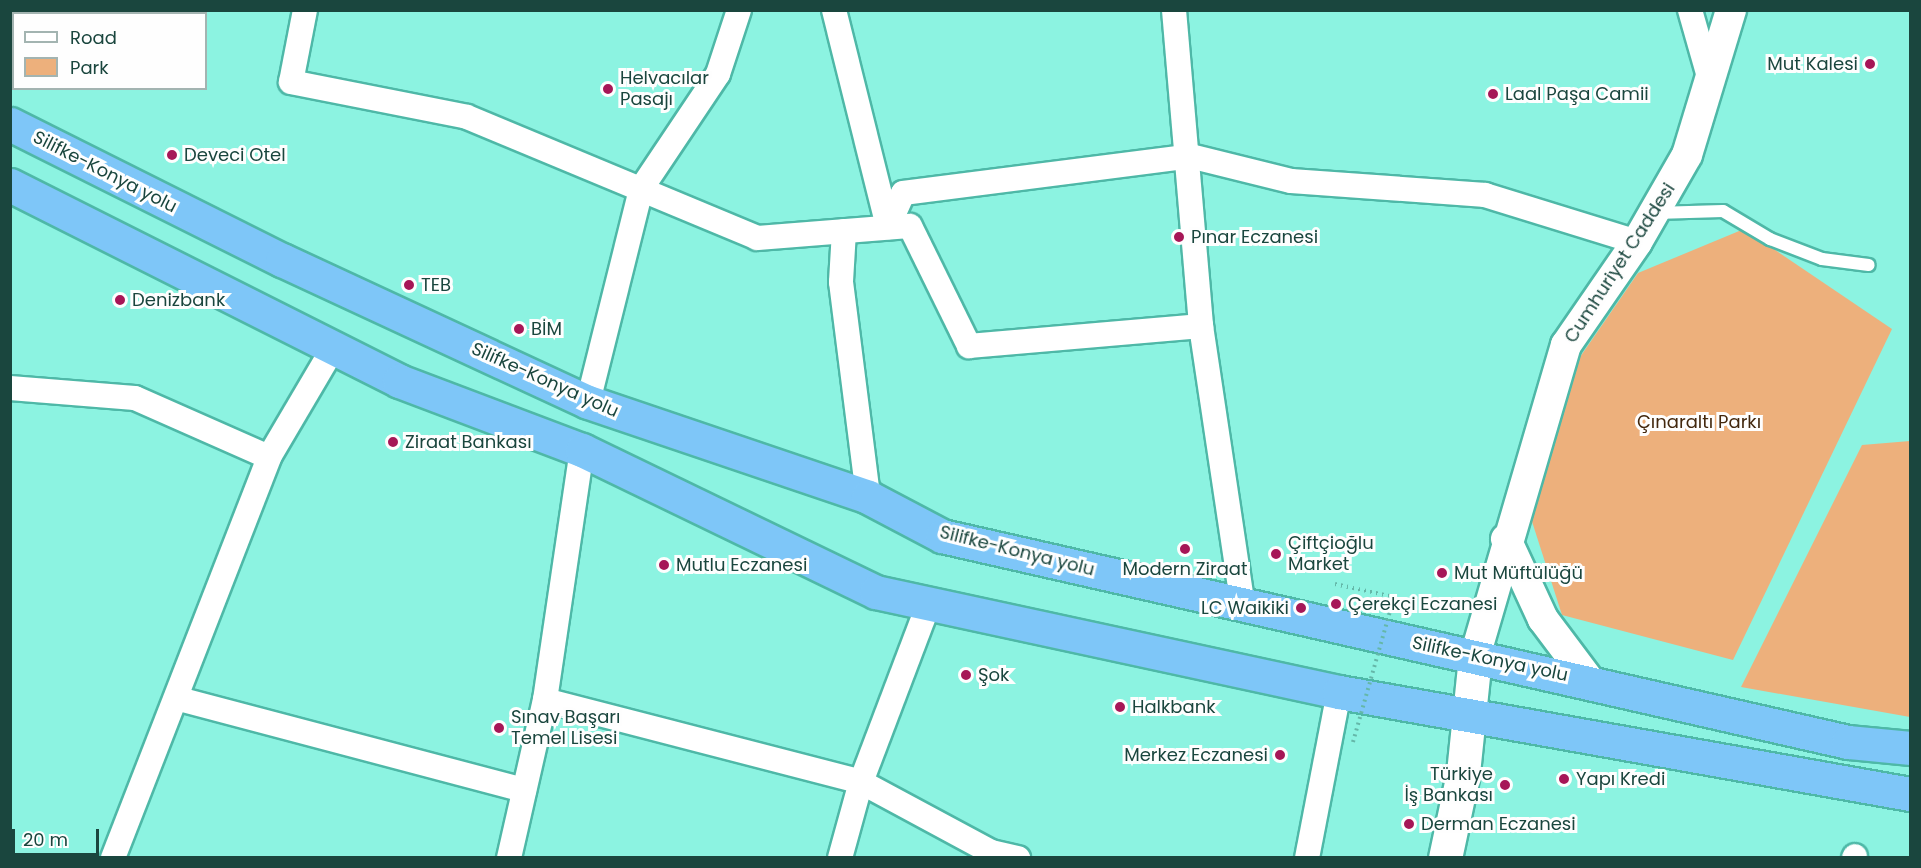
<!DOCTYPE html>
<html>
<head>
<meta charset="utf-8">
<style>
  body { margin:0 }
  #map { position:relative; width:1921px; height:868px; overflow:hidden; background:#8cf3e1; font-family:Poppins,sans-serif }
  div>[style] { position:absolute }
  .green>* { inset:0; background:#edb07c }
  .path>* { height:4px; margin-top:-2px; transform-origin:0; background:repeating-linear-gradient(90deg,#64b7a8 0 1.5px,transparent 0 6px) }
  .roads { filter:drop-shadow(2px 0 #4eb8a7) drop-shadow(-2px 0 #4eb8a7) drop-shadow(0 2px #4eb8a7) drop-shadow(0 -2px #4eb8a7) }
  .service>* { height:12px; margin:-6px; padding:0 6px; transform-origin:6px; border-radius:6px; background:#fff }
  .minor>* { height:24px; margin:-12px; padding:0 12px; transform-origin:12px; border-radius:12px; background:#fff }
  .tertiary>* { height:30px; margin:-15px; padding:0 15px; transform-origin:15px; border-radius:15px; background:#fff }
  .secondary>* { height:33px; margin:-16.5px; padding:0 16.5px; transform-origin:16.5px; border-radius:16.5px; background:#fff }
  .trunk>* { height:33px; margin:-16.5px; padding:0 16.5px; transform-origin:16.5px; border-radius:16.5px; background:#7ec6f8 }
  .path-bridge>* { height:4px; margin-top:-2px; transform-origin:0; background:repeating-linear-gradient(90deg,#64b7a8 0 1.5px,transparent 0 6px) }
  .dots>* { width:16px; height:16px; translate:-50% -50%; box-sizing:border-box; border:3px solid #fefefe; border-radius:50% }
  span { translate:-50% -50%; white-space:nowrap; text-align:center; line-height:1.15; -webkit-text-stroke:6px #fefefe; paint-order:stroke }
  .poi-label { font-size:18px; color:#1a463e }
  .right { translate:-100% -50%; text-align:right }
  .left { translate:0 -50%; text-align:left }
  .street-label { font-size:18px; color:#1a463e }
  .park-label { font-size:18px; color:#43280e }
  .frame { position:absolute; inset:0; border:12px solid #1a463e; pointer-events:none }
  .legend { position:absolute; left:12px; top:12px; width:195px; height:78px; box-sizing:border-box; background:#fefefe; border:2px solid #a3b4b1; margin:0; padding:8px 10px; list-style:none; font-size:18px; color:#1a463e }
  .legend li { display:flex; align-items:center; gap:12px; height:30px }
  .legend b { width:30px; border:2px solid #a3b4b1 }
  .scale { position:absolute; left:12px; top:829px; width:87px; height:27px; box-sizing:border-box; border:3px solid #1a463e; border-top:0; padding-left:8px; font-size:18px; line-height:21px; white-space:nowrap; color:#1a463e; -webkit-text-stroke:4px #fefefe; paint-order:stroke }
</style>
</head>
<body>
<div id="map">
  <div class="green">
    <i style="clip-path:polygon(1744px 229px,1892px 329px,1733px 660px,1562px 615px,1527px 506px,1580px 357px,1638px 273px)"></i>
    <i style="clip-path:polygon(1910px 441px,1910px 717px,1741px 687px,1862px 445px)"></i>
  </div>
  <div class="path">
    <i style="left:1335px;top:584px;width:60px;rotate:12.4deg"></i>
  </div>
  <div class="roads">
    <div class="service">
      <i style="left:1655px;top:213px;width:68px;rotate:-1.7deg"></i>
      <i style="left:1723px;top:211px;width:55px;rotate:30.8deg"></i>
      <i style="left:1770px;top:239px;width:56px;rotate:21deg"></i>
      <i style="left:1822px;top:259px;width:47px;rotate:7.3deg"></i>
    </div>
    <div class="minor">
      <i style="left:305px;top:10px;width:73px;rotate:101deg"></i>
      <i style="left:291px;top:82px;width:179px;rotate:11.2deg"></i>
      <i style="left:467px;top:117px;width:314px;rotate:22.6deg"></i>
      <i style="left:757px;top:238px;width:153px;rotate:-4.5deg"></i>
      <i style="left:910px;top:226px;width:134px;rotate:63.8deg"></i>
      <i style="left:969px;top:346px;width:233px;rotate:-4.9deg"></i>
      <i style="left:834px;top:10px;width:224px;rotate:76deg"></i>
      <i style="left:1174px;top:10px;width:317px;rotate:85.1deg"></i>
      <i style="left:1201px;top:326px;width:283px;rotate:81.5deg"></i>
      <i style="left:1690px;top:10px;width:73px;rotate:74.1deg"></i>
      <i style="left:888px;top:227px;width:37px;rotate:-66deg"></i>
      <i style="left:903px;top:193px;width:289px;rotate:-7.3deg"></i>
      <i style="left:1190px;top:156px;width:104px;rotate:13.9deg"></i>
      <i style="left:1291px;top:181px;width:195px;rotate:4.1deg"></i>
      <i style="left:1485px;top:195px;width:159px;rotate:17.2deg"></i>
      <i style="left:844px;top:231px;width:51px;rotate:93.4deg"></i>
      <i style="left:841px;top:282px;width:217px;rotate:82.8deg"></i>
      <i style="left:10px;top:388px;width:125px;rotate:4.6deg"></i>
      <i style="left:135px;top:398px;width:146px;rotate:23.8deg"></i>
      <i style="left:588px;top:402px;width:219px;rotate:-76deg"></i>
      <i style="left:641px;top:189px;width:138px;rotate:-56.2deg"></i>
      <i style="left:718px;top:74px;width:67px;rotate:-71.8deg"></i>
      <i style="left:179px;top:699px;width:357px;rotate:14.8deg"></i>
      <i style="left:545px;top:700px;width:326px;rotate:14.5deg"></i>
      <i style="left:861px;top:782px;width:148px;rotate:28.3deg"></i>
      <i style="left:991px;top:852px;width:28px;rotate:13deg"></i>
      <i style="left:113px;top:858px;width:430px;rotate:-68.7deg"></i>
      <i style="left:269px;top:457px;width:124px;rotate:-59.5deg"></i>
      <i style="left:509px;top:858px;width:162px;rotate:-77.2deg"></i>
      <i style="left:545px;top:700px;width:253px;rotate:-81.6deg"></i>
      <i style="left:840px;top:858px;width:79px;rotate:-74.6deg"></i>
      <i style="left:861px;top:782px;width:191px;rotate:-69.2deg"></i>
      <i style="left:1307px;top:858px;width:169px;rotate:-79.1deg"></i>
      <i style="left:1854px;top:858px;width:2px;rotate:-63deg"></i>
    </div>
    <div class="tertiary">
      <i style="left:1506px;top:539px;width:88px;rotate:65.2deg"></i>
      <i style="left:1543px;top:619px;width:75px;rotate:53.1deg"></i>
      <i style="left:1475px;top:656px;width:324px;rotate:-73.7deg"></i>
      <i style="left:1566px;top:345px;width:125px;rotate:-55.4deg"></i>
      <i style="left:1637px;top:242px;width:100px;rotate:-60.1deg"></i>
      <i style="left:1687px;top:155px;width:152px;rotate:-73.1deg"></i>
    </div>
    <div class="secondary">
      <i style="left:1445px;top:858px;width:87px;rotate:-78deg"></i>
      <i style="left:1463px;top:773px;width:118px;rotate:-84.1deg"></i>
    </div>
    <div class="trunk">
      <i style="left:10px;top:124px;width:304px;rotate:26.6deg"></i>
      <i style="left:282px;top:260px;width:337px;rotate:24.9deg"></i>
      <i style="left:588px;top:402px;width:296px;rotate:18.7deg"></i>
      <i style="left:868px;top:497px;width:84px;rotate:27.8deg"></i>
      <i style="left:942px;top:536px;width:929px;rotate:12.81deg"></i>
      <i style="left:1848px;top:742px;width:62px;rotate:5.5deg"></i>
      <i style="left:10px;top:185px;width:436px;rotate:26.7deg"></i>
      <i style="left:399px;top:381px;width:196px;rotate:20.7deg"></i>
      <i style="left:582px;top:450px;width:326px;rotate:25.8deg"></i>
      <i style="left:876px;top:592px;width:474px;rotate:12.2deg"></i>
      <i style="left:1339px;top:692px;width:580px;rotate:10.13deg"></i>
    </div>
  </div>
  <div class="path-bridge">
    <i style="left:1353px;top:742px;width:151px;rotate:-74.2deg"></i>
  </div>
  <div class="dots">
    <i style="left:1870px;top:64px;background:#a61757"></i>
    <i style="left:608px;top:89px;background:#a61757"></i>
    <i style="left:1493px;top:94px;background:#a61757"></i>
    <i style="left:172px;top:155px;background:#a61757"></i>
    <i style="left:1179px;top:237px;background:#a61757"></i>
    <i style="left:409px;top:285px;background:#a61757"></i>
    <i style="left:120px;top:300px;background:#a61757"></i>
    <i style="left:519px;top:329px;background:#a61757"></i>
    <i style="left:393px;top:442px;background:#a61757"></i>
    <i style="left:1185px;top:549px;background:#a61757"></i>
    <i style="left:1276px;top:554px;background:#a61757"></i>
    <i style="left:664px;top:565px;background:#a61757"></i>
    <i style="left:1442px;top:573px;background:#a61757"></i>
    <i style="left:1336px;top:604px;background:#a61757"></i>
    <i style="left:1301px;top:608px;background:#a61757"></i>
    <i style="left:966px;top:675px;background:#a61757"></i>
    <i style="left:1120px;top:707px;background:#a61757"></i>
    <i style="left:499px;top:728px;background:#a61757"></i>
    <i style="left:1280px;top:755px;background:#a61757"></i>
    <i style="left:1564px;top:779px;background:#a61757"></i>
    <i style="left:1505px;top:785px;background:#a61757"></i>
    <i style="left:1409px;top:824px;background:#a61757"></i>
  </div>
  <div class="poi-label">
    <span class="right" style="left:1858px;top:64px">Mut Kalesi</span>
    <span class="left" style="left:620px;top:89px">Helvacılar<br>Pasajı</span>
    <span class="left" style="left:1505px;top:94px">Laal Paşa Camii</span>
    <span class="left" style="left:184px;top:155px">Deveci Otel</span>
    <span class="left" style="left:1191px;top:237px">Pınar Eczanesi</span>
    <span class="left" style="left:421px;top:285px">TEB</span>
    <span class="left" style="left:132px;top:300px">Denizbank</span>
    <span class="left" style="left:531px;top:329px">BİM</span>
    <span class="left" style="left:405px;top:442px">Ziraat Bankası</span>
    <span class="left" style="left:1288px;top:554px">Çiftçioğlu<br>Market</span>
    <span class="left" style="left:676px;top:565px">Mutlu Eczanesi</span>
    <span style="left:1185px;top:569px">Modern Ziraat</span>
    <span class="left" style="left:1454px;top:573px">Mut Müftülüğü</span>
    <span class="left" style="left:1348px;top:604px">Çerekçi Eczanesi</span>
    <span class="right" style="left:1289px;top:608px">LC Waikiki</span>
    <span class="left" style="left:978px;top:675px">Şok</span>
    <span class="left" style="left:1132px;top:707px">Halkbank</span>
    <span class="left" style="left:511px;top:728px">Sınav Başarı<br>Temel Lisesi</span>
    <span class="right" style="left:1268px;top:755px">Merkez Eczanesi</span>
    <span class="right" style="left:1493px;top:785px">Türkiye<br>İş Bankası</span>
    <span class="left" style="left:1576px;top:779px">Yapı Kredi</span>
    <span class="left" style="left:1421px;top:824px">Derman Eczanesi</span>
  </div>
  <div class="street-label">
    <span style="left:105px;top:172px;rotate:27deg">Silifke-Konya yolu</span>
    <span style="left:1620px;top:263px;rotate:-57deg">Cumhuriyet Caddesi</span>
    <span style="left:545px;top:380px;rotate:24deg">Silifke-Konya yolu</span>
    <span style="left:1017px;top:551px;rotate:14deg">Silifke-Konya yolu</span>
    <span style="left:1490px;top:659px;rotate:12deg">Silifke-Konya yolu</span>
  </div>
  <div class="park-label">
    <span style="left:1699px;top:422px">Çınaraltı Parkı</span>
  </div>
  <div class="frame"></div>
  <ul class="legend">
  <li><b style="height:8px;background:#fff"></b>Road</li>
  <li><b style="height:16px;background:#edb07c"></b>Park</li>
  </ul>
  <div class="scale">20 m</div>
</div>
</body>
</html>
